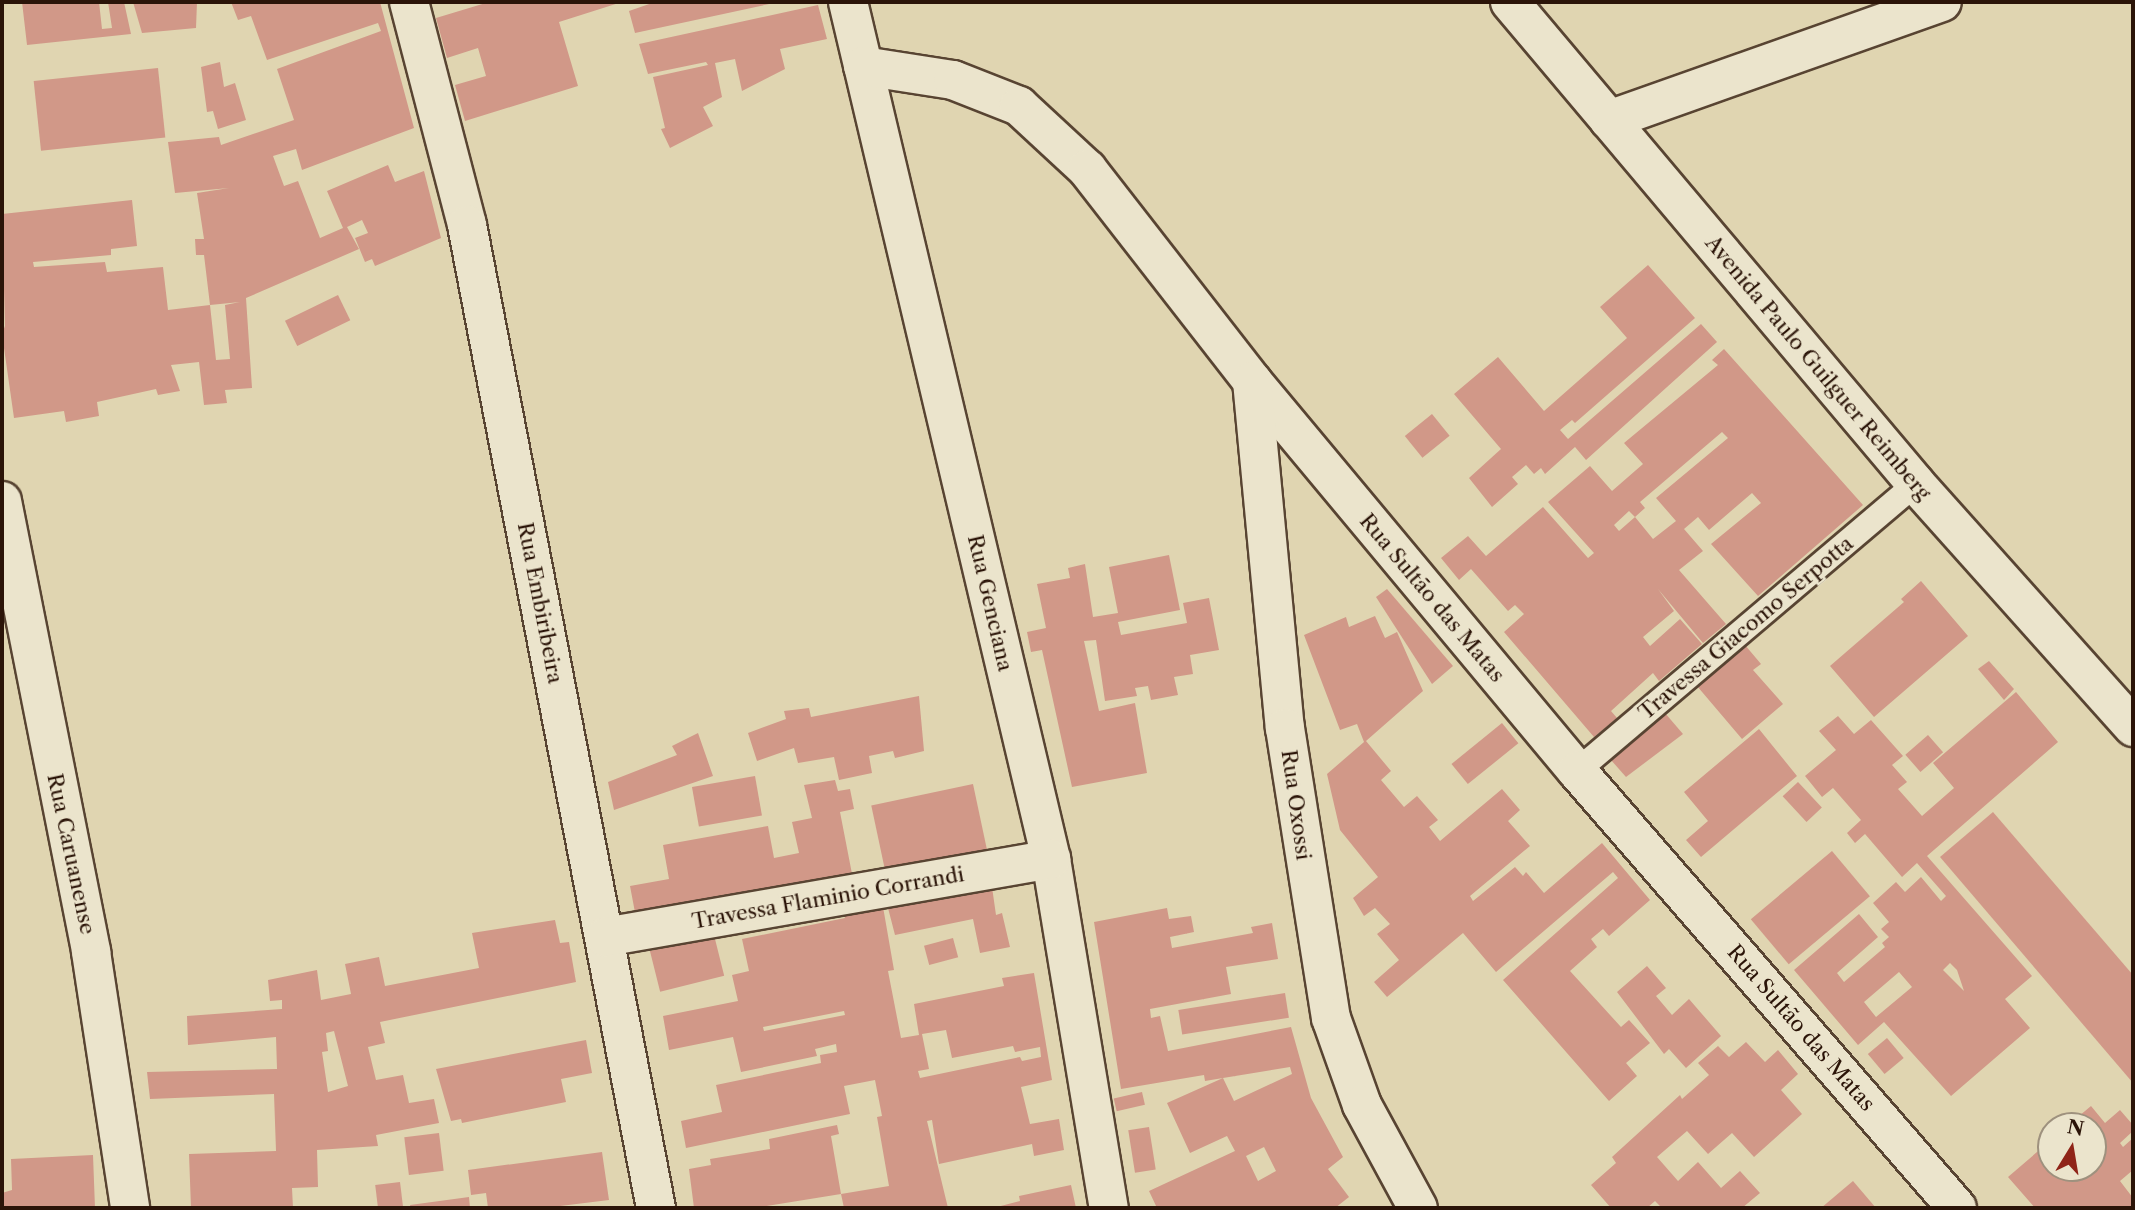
<!DOCTYPE html>
<html>
<head>
<meta charset="utf-8">
<style>
  body { margin:0 }
  #map { position:relative; width:2135px; height:1210px; overflow:hidden; background:#e0d5b1; font-family:"Libre Caslon Text",serif }
  div>[style] { position:absolute }
  .building>* { inset:0; background:#d19888; transform-origin:0 0 }
  .roads { filter:drop-shadow(2px 0 #584432) drop-shadow(-2px 0 #584432) drop-shadow(0 2px #584432) drop-shadow(0 -2px #584432) }
  .service>* { height:24px; margin:-12px; padding:0 12px; transform-origin:12px; border-radius:12px; background:#ebe4cc }
  .minor>* { height:38px; margin:-19px; padding:0 19px; transform-origin:19px; border-radius:19px; background:#ebe4cc }
  .secondary>* { height:38px; margin:-19px; padding:0 19px; transform-origin:19px; border-radius:19px; background:#ebe4cc }
  span { translate:-50% -50%; white-space:nowrap; text-align:center; line-height:1.15; -webkit-text-stroke:5px #ebe4cc; paint-order:stroke }
  .street-label { font-size:21px; color:#2b1408 }
  .frame { position:absolute; inset:0; border:4px solid #2b1408; pointer-events:none }
  .north { position:absolute; left:2037px; top:1112px; width:70px; height:70px; box-sizing:border-box; background:#ebe4cc; border:2px solid #9e917e; border-radius:50%; rotate:11deg; font-size:19px; font-weight:700; line-height:28px; text-align:center; color:#2b1408 }
  .north::after { content:''; display:block; margin:auto; width:24px; height:32px; background:#8f2418; clip-path:polygon(50% 0,100% 100%,50% 72%,0 100%) }
</style>
</head>
<body>
<div id="map">
  <div class="building">
    <i style="clip-path:polygon(22px 2px,99px 2px,102px 29px,112px 28px,108px 2px,124px 2px,131px 34px,27px 45px)"></i>
    <i style="clip-path:polygon(133px 2px,197px 2px,196px 28px,142px 33px)"></i>
    <i style="clip-path:polygon(231px 2px,380px 2px,414px 128px,302px 170px,296px 149px,273px 156px,284px 186px,298px 181px,320px 238px,343px 228px,327px 191px,388px 165px,395px 182px,424px 171px,441px 238px,375px 266px,372px 259px,365px 262px,355px 238px,368px 233px,362px 220px,347px 227px,359px 249px,246px 298px,252px 388px,225px 390px,227px 403px,204px 405px,199px 362px,171px 365px,180px 391px,158px 395px,156px 389px,97px 402px,99px 416px,66px 422px,64px 411px,14px 418px,2px 334px,5px 326px,2px 214px,132px 200px,137px 246px,111px 249px,111px 255px,33px 262px,34px 267px,105px 262px,107px 272px,163px 267px,168px 310px,210px 305px,216px 360px,230px 359px,225px 305px,240px 302px,210px 305px,204px 255px,196px 255px,195px 239px,204px 239px,197px 193px,229px 188px,175px 193px,168px 142px,219px 137px,221px 145px,294px 120px,277px 69px,381px 31px,378px 23px,267px 60px,251px 16px,238px 20px)"></i>
    <i style="clip-path:polygon(489px 2px,622px 2px,559px 22px,578px 86px,465px 121px,455px 85px,486px 76px,478px 48px,447px 58px,436px 18px)"></i>
    <i style="clip-path:polygon(655px 2px,774px 2px,774px 3px,635px 33px,629px 11px)"></i>
    <i style="clip-path:polygon(818px 5px,827px 39px,780px 49px,785px 69px,742px 91px,735px 59px,715px 63px,722px 97px,703px 107px,713px 126px,670px 148px,661px 129px,665px 128px,653px 77px,708px 65px,706px 62px,648px 74px,639px 44px)"></i>
    <i style="clip-path:polygon(220px 62px,224px 87px,235px 83px,246px 120px,218px 129px,213px 111px,207px 112px,201px 67px)"></i>
    <i style="left:158px;top:68px;width:70px;height:125px;rotate:84deg"></i>
    <i style="clip-path:polygon(1648px 265px,1695px 318px,1575px 423px,1572px 420px,1560px 430px,1568px 439px,1701px 324px,1717px 342px,1586px 460px,1575px 447px,1545px 474px,1541px 468px,1534px 474px,1526px 465px,1512px 477px,1518px 484px,1492px 507px,1469px 478px,1501px 449px,1454px 394px,1498px 357px,1544px 411px,1627px 338px,1600px 307px)"></i>
    <i style="left:338px;top:295px;width:28px;height:59px;rotate:64deg"></i>
    <i style="clip-path:polygon(evenodd,1724px 349px,1863px 505px,1758px 596px,1711px 544px,1761px 503px,1752px 493px,1709px 530px,1698px 517px,1684px 529px,1703px 551px,1679px 570px,1726px 624px,1703px 643px,1658px 589px,1674px 611px,1643px 637px,1650px 646px,1680px 619px,1702px 644px,1659px 681px,1653px 673px,1611px 711px,1617px 718px,1594px 737px,1504px 632px,1524px 614px,1515px 605px,1508px 611px,1471px 569px,1459px 580px,1441px 558px,1468px 536px,1486px 556px,1543px 507px,1588px 558px,1594px 553px,1548px 502px,1590px 466px,1612px 491px,1643px 464px,1624px 443px,1718px 365px,1712px 360px,1724px 349px,1722px 432px,1728px 438px,1656px 498px,1676px 521px,1653px 539px,1635px 517px,1619px 531px,1614px 525px,1629px 511px,1635px 517px,1645px 508px,1640px 502px,1722px 432px)"></i>
    <i style="left:1432px;top:414px;width:28px;height:35px;rotate:51deg"></i>
    <i style="clip-path:polygon(1169px 555px,1180px 610px,1118px 622px,1121px 635px,1187px 623px,1183px 603px,1209px 598px,1219px 650px,1190px 655px,1193px 674px,1174px 677px,1178px 695px,1151px 700px,1148px 686px,1135px 688px,1137px 696px,1105px 701px,1096px 640px,1084px 641px,1099px 711px,1135px 703px,1147px 773px,1072px 787px,1042px 650px,1031px 652px,1027px 632px,1046px 628px,1037px 584px,1070px 578px,1068px 568px,1085px 564px,1093px 617px,1118px 613px,1109px 567px)"></i>
    <i style="clip-path:polygon(1921px 581px,1968px 636px,1874px 717px,1830px 666px,1904px 602px,1901px 599px)"></i>
    <i style="clip-path:polygon(1387px 589px,1453px 666px,1432px 684px,1376px 597px)"></i>
    <i style="clip-path:polygon(1375px 616px,1385px 638px,1397px 632px,1423px 691px,1366px 741px,1391px 771px,1381px 780px,1404px 807px,1417px 796px,1438px 820px,1429px 827px,1440px 841px,1502px 789px,1520px 810px,1508px 821px,1530px 846px,1470px 896px,1473px 901px,1515px 867px,1523px 876px,1526px 872px,1544px 893px,1602px 843px,1650px 900px,1609px 936px,1603px 929px,1591px 939px,1597px 947px,1570px 971px,1621px 1027px,1629px 1020px,1650px 1043px,1626px 1063px,1637px 1076px,1609px 1101px,1503px 980px,1618px 878px,1613px 872px,1496px 972px,1463px 933px,1387px 997px,1374px 982px,1399px 960px,1377px 934px,1390px 924px,1375px 908px,1364px 916px,1353px 898px,1378px 877px,1340px 830px,1327px 774px,1364px 742px,1357px 724px,1340px 730px,1304px 635px,1346px 617px,1349px 627px)"></i>
    <i style="clip-path:polygon(1745px 645px,1761px 664px,1753px 670px,1783px 704px,1742px 739px,1697px 686px)"></i>
    <i style="clip-path:polygon(1989px 661px,2014px 689px,2004px 700px,1978px 669px)"></i>
    <i style="clip-path:polygon(evenodd,2016px 692px,2058px 742px,1927px 856px,2032px 976px,2005px 999px,2030px 1028px,1951px 1096px,1884px 1022px,1858px 1045px,1794px 970px,1859px 914px,1878px 937px,1837px 973px,1844px 982px,1885px 947px,1882px 943px,1889px 937px,1881px 929px,1889px 922px,1873px 903px,1896px 882px,1905px 892px,1921px 877px,1941px 901px,1946px 896px,1917px 863px,1902px 877px,1865px 834px,1855px 843px,1847px 833px,1861px 820px,1833px 788px,1822px 797px,1805px 776px,1836px 750px,1819px 731px,1838px 716px,1854px 734px,1871px 720px,1903px 756px,1892px 765px,1907px 782px,1898px 789px,1922px 816px,1954px 788px,1933px 763px,2016px 692px,1950px 963px,1957px 970px,1964px 991px,1943px 970px,1950px 963px,2016px 692px,1899px 972px,1912px 987px,1876px 1017px,1864px 1002px,1899px 972px)"></i>
    <i style="clip-path:polygon(919px 696px,924px 751px,895px 758px,893px 751px,869px 756px,872px 773px,839px 780px,834px 757px,798px 763px,794px 748px,757px 761px,748px 733px,786px 719px,784px 711px,809px 708px,811px 717px)"></i>
    <i style="clip-path:polygon(1665px 713px,1683px 734px,1626px 777px,1611px 760px)"></i>
    <i style="left:1502px;top:723px;width:26px;height:65px;rotate:51deg"></i>
    <i style="clip-path:polygon(1759px 729px,1797px 776px,1701px 857px,1686px 840px,1708px 821px,1684px 792px)"></i>
    <i style="clip-path:polygon(698px 733px,713px 776px,614px 810px,608px 782px,677px 755px,672px 746px)"></i>
    <i style="left:1928px;top:735px;width:23px;height:30px;rotate:49deg"></i>
    <i style="left:755px;top:776px;width:40px;height:64px;rotate:80deg"></i>
    <i style="clip-path:polygon(835px 780px,838px 791px,850px 789px,854px 809px,840px 812px,853px 879px,637px 923px,630px 886px,669px 879px,663px 845px,768px 826px,774px 858px,799px 853px,792px 822px,812px 818px,804px 785px)"></i>
    <i style="left:1798px;top:782px;width:35px;height:21px;rotate:47deg"></i>
    <i style="left:973px;top:784px;width:69px;height:104px;rotate:78deg"></i>
    <i style="clip-path:polygon(1993px 812px,2133px 975px,2133px 1083px,1940px 857px)"></i>
    <i style="left:1832px;top:851px;width:59px;height:106px;rotate:50deg"></i>
    <i style="clip-path:polygon(992px 887px,996px 915px,1002px 913px,1010px 947px,980px 953px,973px 919px,895px 935px,888px 908px)"></i>
    <i style="clip-path:polygon(evenodd,882px 901px,894px 970px,888px 971px,901px 1038px,919px 1035px,914px 1004px,1004px 986px,1002px 978px,1034px 973px,1052px 1080px,1021px 1087px,1030px 1124px,1059px 1119px,1064px 1150px,1034px 1156px,1032px 1144px,939px 1164px,932px 1120px,927px 1121px,948px 1208px,844px 1208px,841px 1194px,754px 1208px,694px 1208px,689px 1169px,711px 1165px,710px 1159px,770px 1149px,769px 1139px,837px 1125px,839px 1134px,831px 1136px,841px 1194px,889px 1186px,877px 1117px,882px 1116px,875px 1080px,844px 1086px,850px 1114px,686px 1148px,681px 1121px,722px 1112px,716px 1085px,821px 1063px,820px 1055px,837px 1052px,836px 1044px,815px 1049px,817px 1056px,741px 1072px,733px 1037px,669px 1050px,663px 1016px,738px 1001px,732px 975px,749px 971px,742px 939px,845px 918px,843px 909px,882px 901px,844px 1011px,845px 1015px,764px 1031px,763px 1027px,844px 1011px,882px 901px,946px 1030px,952px 1058px,1013px 1046px,1015px 1052px,1040px 1047px,1041px 1057px,1022px 1061px,1020px 1057px,920px 1078px,918px 1071px,929px 1069px,922px 1034px,946px 1030px)"></i>
    <i style="clip-path:polygon(evenodd,1167px 908px,1169px 919px,1191px 916px,1194px 932px,1170px 937px,1172px 948px,1253px 933px,1251px 927px,1272px 923px,1278px 959px,1226px 967px,1231px 994px,1150px 1009px,1151px 1018px,1160px 1016px,1168px 1051px,1291px 1027px,1311px 1098px,1343px 1157px,1328px 1169px,1349px 1197px,1335px 1208px,1157px 1208px,1149px 1191px,1235px 1151px,1227px 1136px,1190px 1153px,1167px 1103px,1223px 1078px,1205px 1081px,1204px 1075px,1121px 1089px,1094px 922px,1167px 908px,1290px 1067px,1292px 1074px,1234px 1101px,1223px 1078px,1290px 1067px,1167px 908px,1264px 1147px,1276px 1171px,1258px 1181px,1246px 1156px,1264px 1147px)"></i>
    <i style="clip-path:polygon(evenodd,555px 920px,560px 943px,569px 942px,576px 982px,380px 1022px,385px 1043px,368px 1047px,376px 1080px,403px 1075px,409px 1103px,434px 1099px,439px 1123px,376px 1135px,378px 1146px,317px 1150px,318px 1187px,292px 1188px,293px 1208px,191px 1208px,189px 1154px,276px 1151px,274px 1094px,150px 1099px,147px 1072px,277px 1069px,276px 1037px,188px 1045px,187px 1016px,282px 1009px,282px 1000px,270px 1001px,268px 980px,317px 970px,321px 1000px,351px 994px,345px 964px,379px 957px,385px 986px,479px 968px,472px 933px,555px 920px,334px 1031px,348px 1086px,328px 1092px,322px 1052px,328px 1051px,326px 1033px,334px 1031px)"></i>
    <i style="left:714px;top:935px;width:42px;height:66px;rotate:76deg"></i>
    <i style="left:953px;top:938px;width:20px;height:30px;rotate:75deg"></i>
    <i style="clip-path:polygon(1647px 966px,1666px 988px,1656px 996px,1672px 1015px,1689px 999px,1721px 1036px,1686px 1068px,1669px 1049px,1664px 1054px,1617px 992px)"></i>
    <i style="left:1285px;top:993px;width:25px;height:108px;rotate:81deg"></i>
    <i style="left:1887px;top:1038px;width:26px;height:25px;rotate:50deg"></i>
    <i style="clip-path:polygon(586px 1040px,592px 1073px,561px 1079px,566px 1102px,462px 1123px,461px 1119px,451px 1121px,436px 1069px)"></i>
    <i style="clip-path:polygon(1746px 1042px,1765px 1062px,1778px 1050px,1798px 1074px,1781px 1090px,1802px 1114px,1754px 1157px,1732px 1133px,1708px 1154px,1687px 1131px,1657px 1157px,1678px 1181px,1698px 1162px,1721px 1188px,1740px 1171px,1760px 1193px,1742px 1208px,1662px 1208px,1655px 1201px,1647px 1208px,1611px 1208px,1591px 1185px,1616px 1163px,1612px 1157px,1680px 1095px,1682px 1099px,1709px 1075px,1698px 1063px,1718px 1046px,1729px 1057px)"></i>
    <i style="left:1142px;top:1092px;width:13px;height:29px;rotate:77deg"></i>
    <i style="clip-path:polygon(2091px 1106px,2105px 1123px,2120px 1110px,2133px 1125px,2133px 1131px,2120px 1143px,2123px 1147px,2133px 1138px,2133px 1170px,2120px 1181px,2133px 1198px,2133px 1207px,2035px 1208px,2008px 1177px,2051px 1140px,2051px 1168px,2093px 1168px,2093px 1126px,2067px 1126px)"></i>
    <i style="left:1149px;top:1127px;width:43px;height:21px;rotate:81deg"></i>
    <i style="left:439px;top:1133px;width:38px;height:35px;rotate:83deg"></i>
    <i style="clip-path:polygon(602px 1152px,609px 1200px,544px 1208px,488px 1208px,486px 1193px,471px 1195px,468px 1170px)"></i>
    <i style="clip-path:polygon(93px 1155px,95px 1208px,2px 1208px,2px 1193px,12px 1190px,11px 1159px)"></i>
    <i style="clip-path:polygon(1853px 1181px,1876px 1208px,1821px 1208px)"></i>
    <i style="left:400px;top:1182px;width:26px;height:25px;rotate:83deg"></i>
    <i style="clip-path:polygon(1071px 1185px,1076px 1208px,993px 1208px,1020px 1201px,1019px 1196px)"></i>
    <i style="clip-path:polygon(469px 1197px,470px 1208px,411px 1208px,410px 1205px)"></i>
  </div>
  <div class="roads">
    <div class="service">
      <i style="left:1577px;top:771px;width:444px;rotate:-40.3deg"></i>
    </div>
    <div class="minor">
      <i style="left:409px;top:2px;width:230px;rotate:75.4deg"></i>
      <i style="left:467px;top:225px;width:1001px;rotate:79.12deg"></i>
      <i style="left:848px;top:2px;width:881px;rotate:76.67deg"></i>
      <i style="left:1051px;top:859px;width:354px;rotate:80.6deg"></i>
      <i style="left:863px;top:66px;width:91px;rotate:8.8deg"></i>
      <i style="left:953px;top:80px;width:71px;rotate:21.5deg"></i>
      <i style="left:1019px;top:106px;width:93px;rotate:42.8deg"></i>
      <i style="left:1087px;top:169px;width:269px;rotate:52.1deg"></i>
      <i style="left:1252px;top:381px;width:508px;rotate:50.19deg"></i>
      <i style="left:1577px;top:771px;width:579px;rotate:48.99deg"></i>
      <i style="left:1609px;top:120px;width:353px;rotate:-19.5deg"></i>
      <i style="left:1252px;top:381px;width:349px;rotate:84.6deg"></i>
      <i style="left:1285px;top:728px;width:294px;rotate:81deg"></i>
      <i style="left:1331px;top:1018px;width:92px;rotate:70.4deg"></i>
      <i style="left:1362px;top:1105px;width:117px;rotate:61.5deg"></i>
      <i style="left:2px;top:501px;width:460px;rotate:78.8deg"></i>
      <i style="left:91px;top:952px;width:259px;rotate:81.3deg"></i>
      <i style="left:605px;top:937px;width:453px;rotate:-9.9deg"></i>
    </div>
    <div class="secondary">
      <i style="left:1510px;top:2px;width:630px;rotate:49.89deg"></i>
      <i style="left:1916px;top:484px;width:326px;rotate:48.2deg"></i>
    </div>
  </div>
  <div class="street-label">
    <span style="left:1818px;top:368px;rotate:50deg">Avenida Paulo Guilguer Reimberg</span>
    <span style="left:1432px;top:598px;rotate:50deg">Rua Sultão das Matas</span>
    <span style="left:540px;top:603px;rotate:79deg">Rua Embiribeira</span>
    <span style="left:990px;top:603px;rotate:77deg">Rua Genciana</span>
    <span style="left:1746px;top:628px;rotate:-40deg">Travessa Giacomo Serpotta</span>
    <span style="left:1296px;top:805px;rotate:82deg">Rua Oxossi</span>
    <span style="left:71px;top:854px;rotate:78deg">Rua Caruanense</span>
    <span style="left:828px;top:898px;rotate:-10deg">Travessa Flaminio Corrandi</span>
    <span style="left:1801px;top:1028px;rotate:49deg">Rua Sultão das Matas</span>
  </div>
  <div class="frame"></div>
  <div class="north">N</div>
</div>
</body>
</html>
